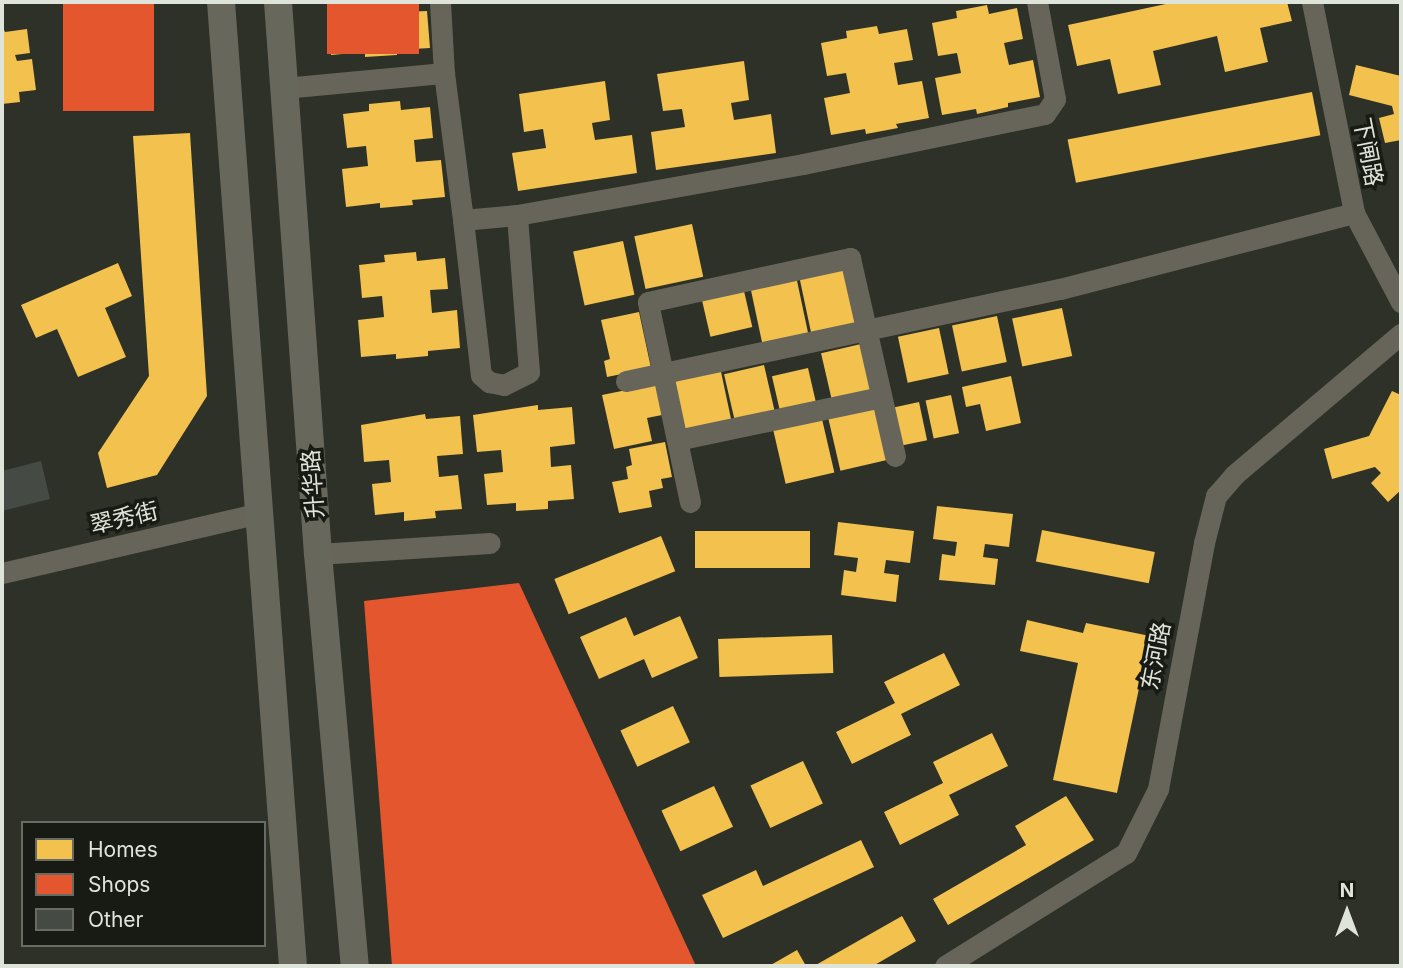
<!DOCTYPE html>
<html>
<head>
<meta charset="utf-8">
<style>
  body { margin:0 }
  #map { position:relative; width:1403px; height:968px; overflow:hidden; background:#2d3128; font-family:Inter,"Noto Sans SC",sans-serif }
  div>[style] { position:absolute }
  .homes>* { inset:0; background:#f2c14e; transform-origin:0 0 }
  .shops>* { inset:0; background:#e4572e; transform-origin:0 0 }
  .building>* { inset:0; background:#454a44 }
  .minor>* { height:21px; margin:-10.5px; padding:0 10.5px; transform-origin:10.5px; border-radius:10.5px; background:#67655a }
  .secondary>* { height:28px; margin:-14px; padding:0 14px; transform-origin:14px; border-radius:14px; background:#68675b }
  span { translate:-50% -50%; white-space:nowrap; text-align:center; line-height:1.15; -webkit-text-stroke:7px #181b14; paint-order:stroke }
  .street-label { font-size:23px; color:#dfe4da }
  .frame { position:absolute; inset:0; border:4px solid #dfe4da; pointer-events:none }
  .legend { position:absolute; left:21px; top:821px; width:245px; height:126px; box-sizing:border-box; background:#181b14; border:2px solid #686b63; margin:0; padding:9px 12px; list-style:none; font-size:21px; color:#dfe4da }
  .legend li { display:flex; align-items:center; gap:14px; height:35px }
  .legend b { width:35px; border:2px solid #686b63 }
  .north { position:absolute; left:1312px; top:877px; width:70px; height:70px; -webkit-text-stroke:5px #181b14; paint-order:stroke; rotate:0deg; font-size:19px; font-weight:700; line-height:28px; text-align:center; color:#dfe4da }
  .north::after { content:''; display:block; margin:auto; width:24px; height:32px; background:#dfe4da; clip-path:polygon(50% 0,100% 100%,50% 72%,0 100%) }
</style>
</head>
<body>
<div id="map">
  <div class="homes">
    <i style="clip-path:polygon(353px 2px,402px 2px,403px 12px,427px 11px,430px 48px,397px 50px,397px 55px,365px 57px,365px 52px,331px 55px,328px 17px,354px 15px)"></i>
    <i style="clip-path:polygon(1175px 2px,1287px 2px,1292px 21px,1260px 28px,1268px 62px,1225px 72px,1217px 36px,1153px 51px,1161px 85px,1118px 94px,1110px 59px,1077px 66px,1068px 25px)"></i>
    <i style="clip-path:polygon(987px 5px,989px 14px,1017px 8px,1023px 39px,1004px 43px,1009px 65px,1033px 60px,1040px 97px,1008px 103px,1008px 107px,977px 114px,976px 109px,942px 115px,935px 78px,961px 73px,957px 53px,938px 56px,932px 23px,957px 18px,956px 11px)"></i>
    <i style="clip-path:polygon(2px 25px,5px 32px,27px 29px,30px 53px,15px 55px,17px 61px,32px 59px,36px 90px,19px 92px,20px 102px,2px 104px)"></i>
    <i style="clip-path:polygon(877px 26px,879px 34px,907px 29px,913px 60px,894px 63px,898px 85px,922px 81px,929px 118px,896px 124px,898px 128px,866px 134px,865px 129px,831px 135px,824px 98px,850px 93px,846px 73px,827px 76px,821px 43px,847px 38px,846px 31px)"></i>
    <i style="clip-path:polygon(744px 61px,749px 100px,731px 103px,734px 120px,771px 114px,776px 153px,656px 170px,651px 132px,685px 127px,682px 109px,663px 111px,657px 74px)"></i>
    <i style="clip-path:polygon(1356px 65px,1401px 76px,1401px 140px,1385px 143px,1379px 118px,1394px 114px,1392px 106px,1349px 95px)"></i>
    <i style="clip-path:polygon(605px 81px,610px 120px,592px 123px,595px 140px,632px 135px,637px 173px,518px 191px,512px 153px,546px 148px,543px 129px,524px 132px,519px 94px)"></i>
    <i style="left:1312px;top:92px;width:44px;height:249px;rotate:79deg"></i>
    <i style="clip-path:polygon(400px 101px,401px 110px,430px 107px,433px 138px,414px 140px,416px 162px,441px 160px,445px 197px,412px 200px,413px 205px,380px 208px,380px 203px,346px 207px,342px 169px,368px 166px,366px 146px,347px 148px,343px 114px,369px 111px,369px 104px)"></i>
    <i style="clip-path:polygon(190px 133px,207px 396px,157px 475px,107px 488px,98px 453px,149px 376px,133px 136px)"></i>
    <i style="left:692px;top:224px;width:54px;height:59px;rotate:78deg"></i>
    <i style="left:623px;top:241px;width:55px;height:51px;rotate:78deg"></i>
    <i style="clip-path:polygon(416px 252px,417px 261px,445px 258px,448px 289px,430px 290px,432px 313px,457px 310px,460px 348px,428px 351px,428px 356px,396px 359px,396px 354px,361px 357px,358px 320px,384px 317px,382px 296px,362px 298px,359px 265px,385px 262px,384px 255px)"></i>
    <i style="clip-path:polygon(118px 263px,132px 296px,105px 308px,126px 357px,78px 377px,57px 329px,36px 338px,21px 305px)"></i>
    <i style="left:845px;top:266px;width:62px;height:47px;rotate:78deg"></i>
    <i style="left:796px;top:276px;width:62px;height:47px;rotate:78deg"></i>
    <i style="left:744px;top:291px;width:37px;height:43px;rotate:77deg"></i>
    <i style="left:1062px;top:308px;width:49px;height:51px;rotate:78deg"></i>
    <i style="clip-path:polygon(639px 312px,651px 368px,607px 377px,604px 361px,610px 359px,601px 320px)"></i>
    <i style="left:997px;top:316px;width:47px;height:46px;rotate:78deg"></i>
    <i style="left:939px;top:328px;width:47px;height:42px;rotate:78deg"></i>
    <i style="left:861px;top:344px;width:47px;height:41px;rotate:77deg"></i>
    <i style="left:764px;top:365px;width:47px;height:41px;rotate:77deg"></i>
    <i style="left:720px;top:367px;width:55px;height:51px;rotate:78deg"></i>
    <i style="left:808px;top:368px;width:35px;height:37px;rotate:77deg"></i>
    <i style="clip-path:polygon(1011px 376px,1021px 423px,986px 431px,980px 404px,966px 407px,962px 387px)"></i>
    <i style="clip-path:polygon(656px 384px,662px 415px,647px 418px,652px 441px,614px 449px,602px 395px)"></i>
    <i style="clip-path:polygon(1392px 391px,1401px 395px,1401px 490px,1388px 502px,1371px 483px,1381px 473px,1375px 467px,1332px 479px,1324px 449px,1369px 436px)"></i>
    <i style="left:951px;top:395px;width:39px;height:26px;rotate:78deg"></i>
    <i style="left:919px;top:402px;width:39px;height:26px;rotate:78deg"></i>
    <i style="clip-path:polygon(538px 405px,538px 410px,572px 407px,575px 444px,550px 447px,551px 467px,571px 465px,574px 499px,548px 501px,548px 509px,516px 511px,516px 503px,487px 505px,484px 474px,503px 472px,501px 450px,477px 452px,473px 415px)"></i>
    <i style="left:877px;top:407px;width:54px;height:50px;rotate:77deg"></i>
    <i style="clip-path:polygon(425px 414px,426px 419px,460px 416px,463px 454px,437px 456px,439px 477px,458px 475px,462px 509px,435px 511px,436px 518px,404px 521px,404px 512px,375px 515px,372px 484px,391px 482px,389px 460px,364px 462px,361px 425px)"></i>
    <i style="left:822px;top:419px;width:55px;height:50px;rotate:77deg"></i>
    <i style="clip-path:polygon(665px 442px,672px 477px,661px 479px,663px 488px,649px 491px,652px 507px,619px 513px,612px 482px,628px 479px,626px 467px,632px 465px,629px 449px)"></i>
    <i style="clip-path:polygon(937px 506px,1013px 514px,1009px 547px,985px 544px,983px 557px,998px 559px,995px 585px,939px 580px,942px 554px,955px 556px,957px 542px,933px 539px)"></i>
    <i style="clip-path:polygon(838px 522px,914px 531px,910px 563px,886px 560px,884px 573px,899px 575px,896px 602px,841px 595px,844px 570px,856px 572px,858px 558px,834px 555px)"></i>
    <i style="left:1042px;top:530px;width:115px;height:32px;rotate:11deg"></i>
    <i style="left:810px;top:531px;width:37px;height:115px;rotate:90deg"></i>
    <i style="left:661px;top:536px;width:38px;height:115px;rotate:68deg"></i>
    <i style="clip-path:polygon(680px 616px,698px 658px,652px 678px,644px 659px,599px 679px,580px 637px,626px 617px,634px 636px)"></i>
    <i style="clip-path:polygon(1027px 620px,1083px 633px,1086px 623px,1150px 636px,1117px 793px,1053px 780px,1078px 663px,1020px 651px)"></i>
    <i style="left:832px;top:635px;width:38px;height:114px;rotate:88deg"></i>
    <i style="clip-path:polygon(944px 653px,960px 685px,901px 714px,911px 735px,852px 764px,836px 732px,895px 703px,884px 682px)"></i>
    <i style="left:673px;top:706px;width:40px;height:58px;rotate:65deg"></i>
    <i style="clip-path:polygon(992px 733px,1008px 766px,949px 795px,959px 815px,900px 845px,884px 812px,943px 783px,933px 762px)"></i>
    <i style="left:803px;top:761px;width:47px;height:58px;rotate:65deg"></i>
    <i style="left:714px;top:786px;width:45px;height:58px;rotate:65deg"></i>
    <i style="clip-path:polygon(1066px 796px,1094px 840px,948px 925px,933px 899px,1026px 845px,1015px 826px)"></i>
    <i style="clip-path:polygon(861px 840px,874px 867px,723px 938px,702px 895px,756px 870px,763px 886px)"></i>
    <i style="clip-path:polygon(902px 916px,916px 941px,873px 966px,814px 966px)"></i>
    <i style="clip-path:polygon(797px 950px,806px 966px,769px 966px)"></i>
  </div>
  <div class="shops">
    <i style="left:63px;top:2px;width:91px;height:109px"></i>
    <i style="left:327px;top:2px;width:92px;height:52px"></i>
    <i style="clip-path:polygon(519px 583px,696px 966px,392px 966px,364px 601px)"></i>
  </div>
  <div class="building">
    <i style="clip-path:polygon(41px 461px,50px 499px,2px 511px,2px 471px)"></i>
  </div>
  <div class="minor">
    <i style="left:440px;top:2px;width:71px;rotate:86.8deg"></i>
    <i style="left:444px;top:73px;width:148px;rotate:82.6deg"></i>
    <i style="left:463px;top:220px;width:54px;rotate:-5.3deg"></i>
    <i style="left:517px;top:215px;width:291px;rotate:-10.1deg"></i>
    <i style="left:803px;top:164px;width:247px;rotate:-11.7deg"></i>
    <i style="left:1045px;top:114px;width:18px;rotate:-56deg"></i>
    <i style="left:1055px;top:99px;width:99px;rotate:-100.5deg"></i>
    <i style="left:1312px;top:2px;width:215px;rotate:78.7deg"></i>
    <i style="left:1354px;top:213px;width:101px;rotate:62.2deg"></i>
    <i style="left:284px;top:88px;width:161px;rotate:-5.4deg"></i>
    <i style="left:463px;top:220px;width:156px;rotate:83.4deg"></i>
    <i style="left:481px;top:375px;width:11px;rotate:41deg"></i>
    <i style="left:489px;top:382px;width:15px;rotate:11deg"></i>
    <i style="left:504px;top:385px;width:28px;rotate:-27deg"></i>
    <i style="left:529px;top:372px;width:157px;rotate:-94.4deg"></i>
    <i style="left:626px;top:381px;width:444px;rotate:-12deg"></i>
    <i style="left:1060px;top:289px;width:304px;rotate:-14.5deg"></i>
    <i style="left:677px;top:440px;width:208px;rotate:-11.9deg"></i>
    <i style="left:690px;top:502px;width:204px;rotate:-101.9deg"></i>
    <i style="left:648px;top:302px;width:207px;rotate:-12.3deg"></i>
    <i style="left:850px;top:258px;width:203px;rotate:77.2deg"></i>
    <i style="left:318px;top:554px;width:172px;rotate:-3.7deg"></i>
    <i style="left:2px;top:573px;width:264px;rotate:-13.1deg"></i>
    <i style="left:945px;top:966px;width:213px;rotate:-32deg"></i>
    <i style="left:1126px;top:853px;width:72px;rotate:-63.4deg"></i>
    <i style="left:1158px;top:789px;width:250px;rotate:-79.4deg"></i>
    <i style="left:1204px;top:543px;width:49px;rotate:-75.7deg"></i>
    <i style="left:1216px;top:496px;width:28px;rotate:-49deg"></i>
    <i style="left:1234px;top:475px;width:219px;rotate:-40.2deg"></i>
  </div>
  <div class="secondary">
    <i style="left:221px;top:2px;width:967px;rotate:85.73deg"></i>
    <i style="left:278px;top:2px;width:553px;rotate:85.86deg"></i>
    <i style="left:318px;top:554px;width:414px;rotate:84.9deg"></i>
  </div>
  <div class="street-label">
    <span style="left:1368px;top:152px;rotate:79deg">下闸路</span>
    <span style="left:313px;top:484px;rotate:-94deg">升华路</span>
    <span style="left:124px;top:518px;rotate:-13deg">翠秀街</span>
    <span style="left:1156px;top:656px;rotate:-79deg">东河路</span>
  </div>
  <div class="frame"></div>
  <ul class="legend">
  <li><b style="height:19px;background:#f2c14e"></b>Homes</li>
  <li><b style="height:19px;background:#e4572e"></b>Shops</li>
  <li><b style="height:19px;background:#454a44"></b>Other</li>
  </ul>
  <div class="north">N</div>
</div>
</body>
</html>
